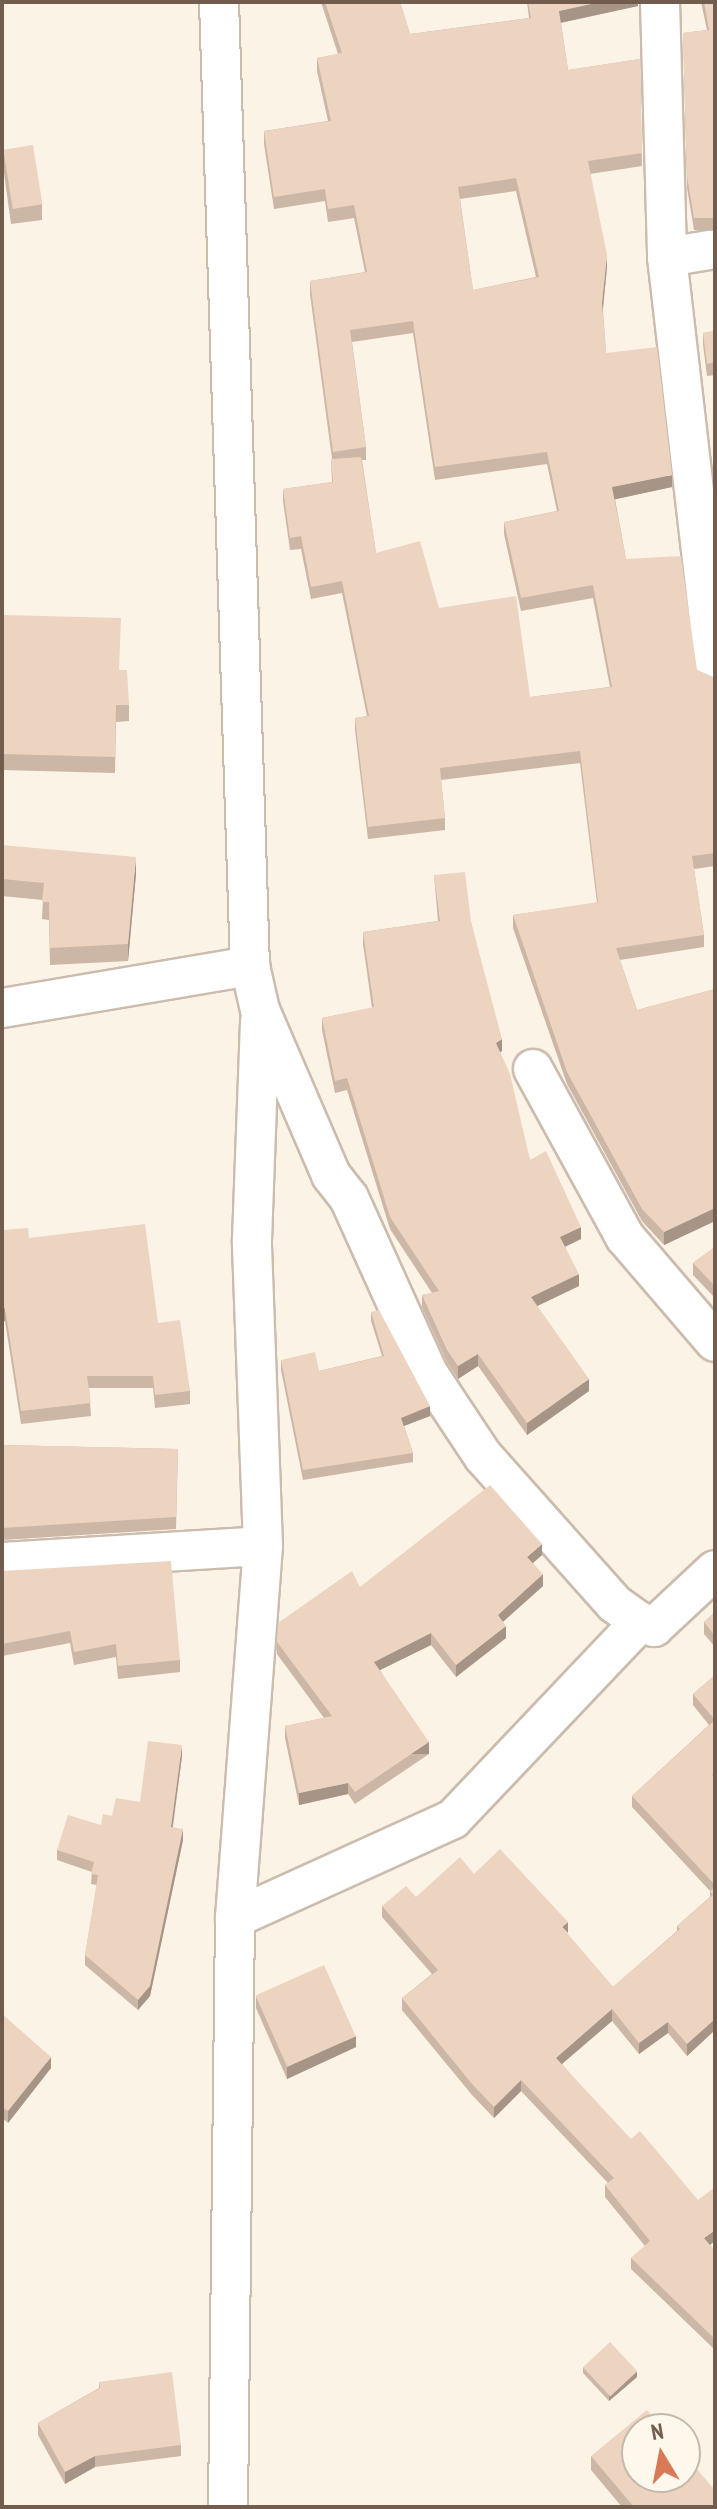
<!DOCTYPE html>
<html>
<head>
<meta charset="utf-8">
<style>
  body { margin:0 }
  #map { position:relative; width:717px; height:2509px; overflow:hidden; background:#faf3e6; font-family:"PT Sans Narrow",sans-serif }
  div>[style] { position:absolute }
  .roads { filter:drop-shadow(2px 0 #cbbcad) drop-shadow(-2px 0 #cbbcad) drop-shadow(0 2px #cbbcad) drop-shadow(0 -2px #cbbcad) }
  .minor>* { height:38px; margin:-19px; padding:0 19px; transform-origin:19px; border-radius:19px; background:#fff }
  .wall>* { inset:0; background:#ccb6a6 }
  .shaded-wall>* { inset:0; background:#a69487; transform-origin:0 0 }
  .building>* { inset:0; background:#edd4c1; transform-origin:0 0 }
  span { translate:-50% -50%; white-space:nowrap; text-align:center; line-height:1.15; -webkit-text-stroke:6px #fdf7ec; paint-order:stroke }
  .frame { position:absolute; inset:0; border:4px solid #715c4d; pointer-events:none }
  .north { position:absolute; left:621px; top:2413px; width:80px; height:80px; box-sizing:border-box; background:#fdf7ec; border:2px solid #c5b9ac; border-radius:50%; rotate:350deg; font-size:22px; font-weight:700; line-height:32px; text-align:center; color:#715c4d }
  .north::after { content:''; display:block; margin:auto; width:28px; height:36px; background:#d87a57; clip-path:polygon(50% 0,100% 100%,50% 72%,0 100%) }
</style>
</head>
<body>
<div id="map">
  <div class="roads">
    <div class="minor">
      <i style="left:219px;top:2px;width:964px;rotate:88.16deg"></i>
      <i style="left:250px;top:966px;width:45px;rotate:77.2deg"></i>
      <i style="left:260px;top:1010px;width:180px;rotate:66.7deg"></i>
      <i style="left:331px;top:1175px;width:29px;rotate:52deg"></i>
      <i style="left:349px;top:1198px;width:192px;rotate:65.7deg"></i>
      <i style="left:428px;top:1373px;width:100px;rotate:56.5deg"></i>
      <i style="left:483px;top:1456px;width:198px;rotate:48.3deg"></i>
      <i style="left:615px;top:1604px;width:31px;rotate:36deg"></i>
      <i style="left:640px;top:1622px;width:15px;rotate:20deg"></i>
      <i style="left:654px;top:1627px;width:83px;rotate:-43.1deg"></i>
      <i style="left:660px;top:2px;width:255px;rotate:88.4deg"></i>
      <i style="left:667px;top:257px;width:416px;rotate:83.4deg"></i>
      <i style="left:667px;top:257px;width:49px;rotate:-9.5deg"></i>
      <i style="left:2px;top:1008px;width:252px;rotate:-9.6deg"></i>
      <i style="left:533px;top:1069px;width:192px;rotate:61.3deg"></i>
      <i style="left:625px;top:1237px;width:138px;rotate:49.4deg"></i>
      <i style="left:2px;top:1562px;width:261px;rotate:-3.5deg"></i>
      <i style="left:235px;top:1918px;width:239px;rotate:-24.4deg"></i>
      <i style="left:453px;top:1819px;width:272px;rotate:-46.5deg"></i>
      <i style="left:228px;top:2507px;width:589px;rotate:-89.32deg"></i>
      <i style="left:235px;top:1918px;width:373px;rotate:-85.7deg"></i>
      <i style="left:263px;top:1546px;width:306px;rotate:-92.1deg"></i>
      <i style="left:252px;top:1240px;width:219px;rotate:-87.9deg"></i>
    </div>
  </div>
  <div class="wall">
    <i style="clip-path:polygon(evenodd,321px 2px,400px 2px,410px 34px,529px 18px,527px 2px,638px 2px,638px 6px,561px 23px,568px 70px,640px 59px,642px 166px,590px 174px,607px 267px,603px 310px,606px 353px,672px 487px,615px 499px,626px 559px,697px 670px,715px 678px,715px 866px,694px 869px,704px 935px,704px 947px,620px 960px,637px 1010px,715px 989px,715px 1221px,664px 1245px,642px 1221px,567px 1084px,513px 928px,513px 915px,597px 903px,580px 763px,441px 780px,445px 818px,445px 830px,368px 839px,355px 730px,355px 718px,367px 716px,342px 593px,311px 599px,301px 549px,290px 550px,283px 501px,283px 489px,332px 482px,331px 459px,332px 459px,310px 294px,310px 281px,365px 272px,354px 218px,328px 222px,325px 201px,274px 209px,264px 144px,264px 131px,328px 121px,317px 71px,317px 58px,338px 54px,321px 2px,516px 191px,536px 277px,473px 290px,460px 199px,516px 191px,321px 2px,413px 333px,435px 480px,547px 464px,557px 511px,504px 522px,504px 534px,521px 611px,593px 598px,610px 687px,530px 697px,439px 608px,376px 553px,362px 460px,366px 460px,366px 447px,352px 342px,413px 333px)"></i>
    <i style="clip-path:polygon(701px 2px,715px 2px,715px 231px,694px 230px,687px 188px,683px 33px,707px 30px)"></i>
    <i style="clip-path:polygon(3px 150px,42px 204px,42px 220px,11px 224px,3px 166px)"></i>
    <i style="clip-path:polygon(715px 331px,715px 375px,707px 376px,703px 345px,703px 333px)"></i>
    <i style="clip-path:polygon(2px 615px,120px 670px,129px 705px,129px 721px,116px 722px,115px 773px,2px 770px)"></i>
    <i style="clip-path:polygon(2px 845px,136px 874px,128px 961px,50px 965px,49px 920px,42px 919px,43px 900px,2px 896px)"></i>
    <i style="clip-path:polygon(434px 875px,471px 922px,502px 1051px,500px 1052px,530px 1160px,581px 1239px,565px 1247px,579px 1286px,537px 1306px,589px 1391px,527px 1435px,478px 1366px,458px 1379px,447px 1362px,422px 1307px,422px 1295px,432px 1293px,390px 1229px,347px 1090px,335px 1093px,322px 1030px,322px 1018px,372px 1008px,363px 944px,363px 932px,438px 921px)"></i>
    <i style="clip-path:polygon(29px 1238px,158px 1323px,190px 1391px,190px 1404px,155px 1408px,153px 1388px,89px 1388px,91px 1416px,21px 1424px,5px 1321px,2px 1322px)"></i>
    <i style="clip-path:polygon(715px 1247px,715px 1298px,693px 1275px,693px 1263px)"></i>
    <i style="clip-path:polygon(371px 1312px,430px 1416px,404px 1426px,413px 1453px,413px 1462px,303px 1480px,281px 1370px,281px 1360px,319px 1371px,382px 1356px,371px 1321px)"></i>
    <i style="clip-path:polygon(2px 1445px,178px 1449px,176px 1529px,2px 1540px)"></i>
    <i style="clip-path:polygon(542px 1555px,533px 1563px,543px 1586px,503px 1622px,506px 1638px,456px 1677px,431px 1645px,380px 1670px,429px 1754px,355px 1804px,348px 1794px,299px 1805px,285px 1738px,285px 1726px,324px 1718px,277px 1654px,277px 1642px,360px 1587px)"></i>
    <i style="clip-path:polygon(2px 1571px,180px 1660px,180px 1672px,118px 1679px,116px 1657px,74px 1665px,70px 1643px,2px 1656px)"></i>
    <i style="clip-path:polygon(715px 1612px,715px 1647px,704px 1634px,704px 1622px)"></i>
    <i style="clip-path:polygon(715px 1675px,715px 2030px,687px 2056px,668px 2033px,639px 2054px,612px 2021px,562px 2064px,715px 2251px,715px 2365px,713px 2362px,713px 2350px,714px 2349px,631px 2269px,631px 2258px,645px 2246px,605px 2197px,605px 2185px,608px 2183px,521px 2091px,494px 2118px,472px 2095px,402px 2010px,402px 1998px,432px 1974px,382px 1917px,382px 1906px,416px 1897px,474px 1874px,567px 1934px,613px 1987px,677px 1931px,677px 1926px,710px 1897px,710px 1891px,632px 1807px,632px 1796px,709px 1725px,693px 1705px,693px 1694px)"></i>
    <i style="clip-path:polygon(182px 1756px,173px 1827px,183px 1840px,150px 1996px,138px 2010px,85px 1965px,85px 1955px,97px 1885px,91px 1884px,92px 1872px,57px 1860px,57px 1850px,101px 1825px,112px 1816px,140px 1802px)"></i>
    <i style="clip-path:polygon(256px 1996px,356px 2047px,287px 2079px,256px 2008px)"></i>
    <i style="clip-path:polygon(2px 2014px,51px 2068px,8px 2123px,2px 2118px)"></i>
    <i style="clip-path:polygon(583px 2367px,637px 2377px,609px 2401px,583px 2373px)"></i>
    <i style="clip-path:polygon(99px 2382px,181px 2445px,181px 2456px,95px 2467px,65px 2484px,38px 2435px,38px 2423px,99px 2388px)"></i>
    <i style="clip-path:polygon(591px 2456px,713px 2488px,715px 2507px,622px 2507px,591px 2470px)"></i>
  </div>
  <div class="shaded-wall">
    <i style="clip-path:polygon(600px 2px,638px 2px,638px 6px,559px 23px,559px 11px)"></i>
    <i style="clip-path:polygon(607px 255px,607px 267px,602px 316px,602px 303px)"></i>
    <i style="clip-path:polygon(672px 475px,672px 487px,612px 500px,612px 487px)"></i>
    <i style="clip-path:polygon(136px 857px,136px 874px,128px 961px,128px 944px)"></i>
    <i style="clip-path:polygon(502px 1039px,502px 1051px,496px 1055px,496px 1043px)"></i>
    <i style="clip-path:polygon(715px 1208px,715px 1221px,664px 1245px,664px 1232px)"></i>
    <i style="clip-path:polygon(581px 1227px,581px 1239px,560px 1249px,560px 1237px)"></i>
    <i style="clip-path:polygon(579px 1274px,579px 1286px,531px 1309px,531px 1297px)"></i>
    <i style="clip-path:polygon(5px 1308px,5px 1321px,2px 1322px,2px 1309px)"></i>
    <i style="clip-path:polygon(478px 1354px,478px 1366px,458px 1379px,458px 1366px)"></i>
    <i style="clip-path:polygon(589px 1379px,589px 1391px,527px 1435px,527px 1423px)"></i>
    <i style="clip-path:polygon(430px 1406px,430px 1416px,401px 1427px,401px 1418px)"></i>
    <i style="clip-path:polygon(542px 1544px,542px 1555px,527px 1568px,527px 1557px)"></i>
    <i style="clip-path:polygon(543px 1574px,543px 1586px,498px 1626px,498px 1615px)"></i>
    <i style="clip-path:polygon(506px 1626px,506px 1638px,456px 1677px,456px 1665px)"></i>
    <i style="clip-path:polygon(431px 1633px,431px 1645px,374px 1673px,374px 1662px)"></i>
    <i style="left:429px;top:1742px;width:12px;height:89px;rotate:90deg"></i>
    <i style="clip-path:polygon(182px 1745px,182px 1756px,171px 1837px,171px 1827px)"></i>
    <i style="clip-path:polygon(348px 1783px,348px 1794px,299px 1805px,299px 1793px)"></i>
    <i style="clip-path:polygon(183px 1829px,183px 1840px,150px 1996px,138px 2010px,138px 2000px)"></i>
    <i style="clip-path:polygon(568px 1922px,568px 1933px,562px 1927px)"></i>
    <i style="clip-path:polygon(612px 2009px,612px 2021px,556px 2069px,556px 2058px)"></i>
    <i style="clip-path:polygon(715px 2019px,715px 2030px,687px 2056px,687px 2044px)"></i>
    <i style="clip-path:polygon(668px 2022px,668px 2033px,639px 2054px,639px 2043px)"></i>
    <i style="clip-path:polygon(356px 2036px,356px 2047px,287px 2079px,287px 2067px)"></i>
    <i style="clip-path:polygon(51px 2057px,51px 2068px,8px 2123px,8px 2111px)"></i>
    <i style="clip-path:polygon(521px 2080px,521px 2091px,494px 2118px,494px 2107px)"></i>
    <i style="clip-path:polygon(715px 2230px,715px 2241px,704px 2250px,704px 2238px)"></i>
    <i style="clip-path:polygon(637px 2371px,637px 2377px,609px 2401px,609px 2395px)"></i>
    <i style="clip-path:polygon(95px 2456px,95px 2467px,65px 2484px,65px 2472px)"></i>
  </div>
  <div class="building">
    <i style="clip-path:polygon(evenodd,325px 2px,400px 2px,410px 34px,531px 18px,528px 2px,600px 2px,559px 11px,568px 70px,640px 59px,642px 153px,588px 161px,607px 255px,602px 303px,606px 353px,657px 347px,672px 475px,612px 487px,626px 559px,681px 556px,697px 670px,715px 678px,715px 853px,692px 856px,704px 935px,616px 948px,637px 1010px,715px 989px,715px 1208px,664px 1232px,642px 1209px,567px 1072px,513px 915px,598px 902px,580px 751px,440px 768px,445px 818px,368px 827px,355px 718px,369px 716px,342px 581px,311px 587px,301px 536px,290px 538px,283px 489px,333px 482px,331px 459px,361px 457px,376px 553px,420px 541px,439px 608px,516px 596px,530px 697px,612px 687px,593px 585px,521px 598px,504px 522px,559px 511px,547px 452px,435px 467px,413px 321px,350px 330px,366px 447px,333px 452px,310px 281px,367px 272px,354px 205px,328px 209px,325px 189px,274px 197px,264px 131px,331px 121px,317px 58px,342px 53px,325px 2px,516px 178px,539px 277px,473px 290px,458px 187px,516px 178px)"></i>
    <i style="clip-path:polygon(704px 2px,715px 2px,715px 218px,694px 218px,687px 176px,683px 33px,709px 30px)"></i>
    <i style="left:33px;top:145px;width:60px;height:30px;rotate:81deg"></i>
    <i style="clip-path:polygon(715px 331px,715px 362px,707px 364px,703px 333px)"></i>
    <i style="clip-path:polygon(2px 615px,121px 618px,119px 670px,127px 670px,129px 705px,116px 705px,115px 757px,2px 754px)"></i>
    <i style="clip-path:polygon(2px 845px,136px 857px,128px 944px,50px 948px,49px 902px,42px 902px,44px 883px,2px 879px)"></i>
    <i style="clip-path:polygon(465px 872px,471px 922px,502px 1039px,496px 1043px,510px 1074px,530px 1160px,546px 1151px,581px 1227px,560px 1237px,579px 1274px,531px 1297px,589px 1379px,527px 1423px,478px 1354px,458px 1366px,447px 1350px,422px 1295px,439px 1291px,390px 1217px,347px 1078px,335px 1081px,322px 1018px,374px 1007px,363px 932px,440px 921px,434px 875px)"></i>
    <i style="clip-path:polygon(145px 1224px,158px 1323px,180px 1320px,190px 1391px,155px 1395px,153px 1376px,87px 1376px,91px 1403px,21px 1411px,5px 1308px,2px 1309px,2px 1230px,28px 1228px,29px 1238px)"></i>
    <i style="clip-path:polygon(715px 1247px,715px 1286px,693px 1263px)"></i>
    <i style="clip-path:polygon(379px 1310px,430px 1406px,401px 1418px,413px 1453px,303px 1470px,281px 1360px,315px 1352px,319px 1371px,384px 1356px,371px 1312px)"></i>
    <i style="clip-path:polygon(2px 1445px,178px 1449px,176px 1517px,2px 1528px)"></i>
    <i style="clip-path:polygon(490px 1485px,542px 1544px,527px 1557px,543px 1574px,498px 1615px,506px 1626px,456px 1665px,431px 1633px,374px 1662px,429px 1742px,355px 1792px,348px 1783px,299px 1793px,285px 1726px,332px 1716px,277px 1642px,278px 1623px,352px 1571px,360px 1587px)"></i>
    <i style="clip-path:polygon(171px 1561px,180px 1660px,118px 1666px,116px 1644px,74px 1652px,70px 1631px,2px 1644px,2px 1571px)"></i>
    <i style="clip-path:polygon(715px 1612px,715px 1636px,704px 1622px)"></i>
    <i style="clip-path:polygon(715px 1675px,715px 1773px,712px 1775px,715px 1779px,715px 1885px,632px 1796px,715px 1720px,693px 1694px)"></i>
    <i style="clip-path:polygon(148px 1741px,182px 1745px,171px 1827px,183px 1829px,150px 1986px,138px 2000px,85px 1955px,98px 1875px,91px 1874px,94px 1862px,57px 1850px,68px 1815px,101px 1825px,103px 1814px,112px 1816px,116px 1798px,140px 1802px)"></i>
    <i style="clip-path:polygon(500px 1849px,568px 1922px,562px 1927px,613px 1987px,680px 1929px,677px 1926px,713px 1895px,710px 1891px,715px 1887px,715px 2019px,687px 2044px,668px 2022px,639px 2043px,612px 2009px,556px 2058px,631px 2139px,640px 2131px,698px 2200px,715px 2187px,715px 2230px,704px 2238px,715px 2251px,715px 2339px,631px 2258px,650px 2241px,605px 2185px,614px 2178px,521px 2080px,494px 2107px,472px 2084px,402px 1998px,438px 1970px,382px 1906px,406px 1886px,416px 1897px,460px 1857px,474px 1874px)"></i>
    <i style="left:324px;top:1965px;width:78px;height:75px;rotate:66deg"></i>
    <i style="clip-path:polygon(2px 2014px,51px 2057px,8px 2111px,2px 2107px)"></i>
    <i style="left:610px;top:2342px;width:40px;height:37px;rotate:47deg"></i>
    <i style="clip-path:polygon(172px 2372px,181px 2445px,95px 2456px,65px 2472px,38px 2423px,100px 2388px,99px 2382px)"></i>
    <i style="clip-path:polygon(647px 2410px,663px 2429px,637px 2429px,637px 2477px,685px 2477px,685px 2455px,713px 2488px,715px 2485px,715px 2507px,634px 2507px,591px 2456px)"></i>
  </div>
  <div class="frame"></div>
  <div class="north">N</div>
</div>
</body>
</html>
